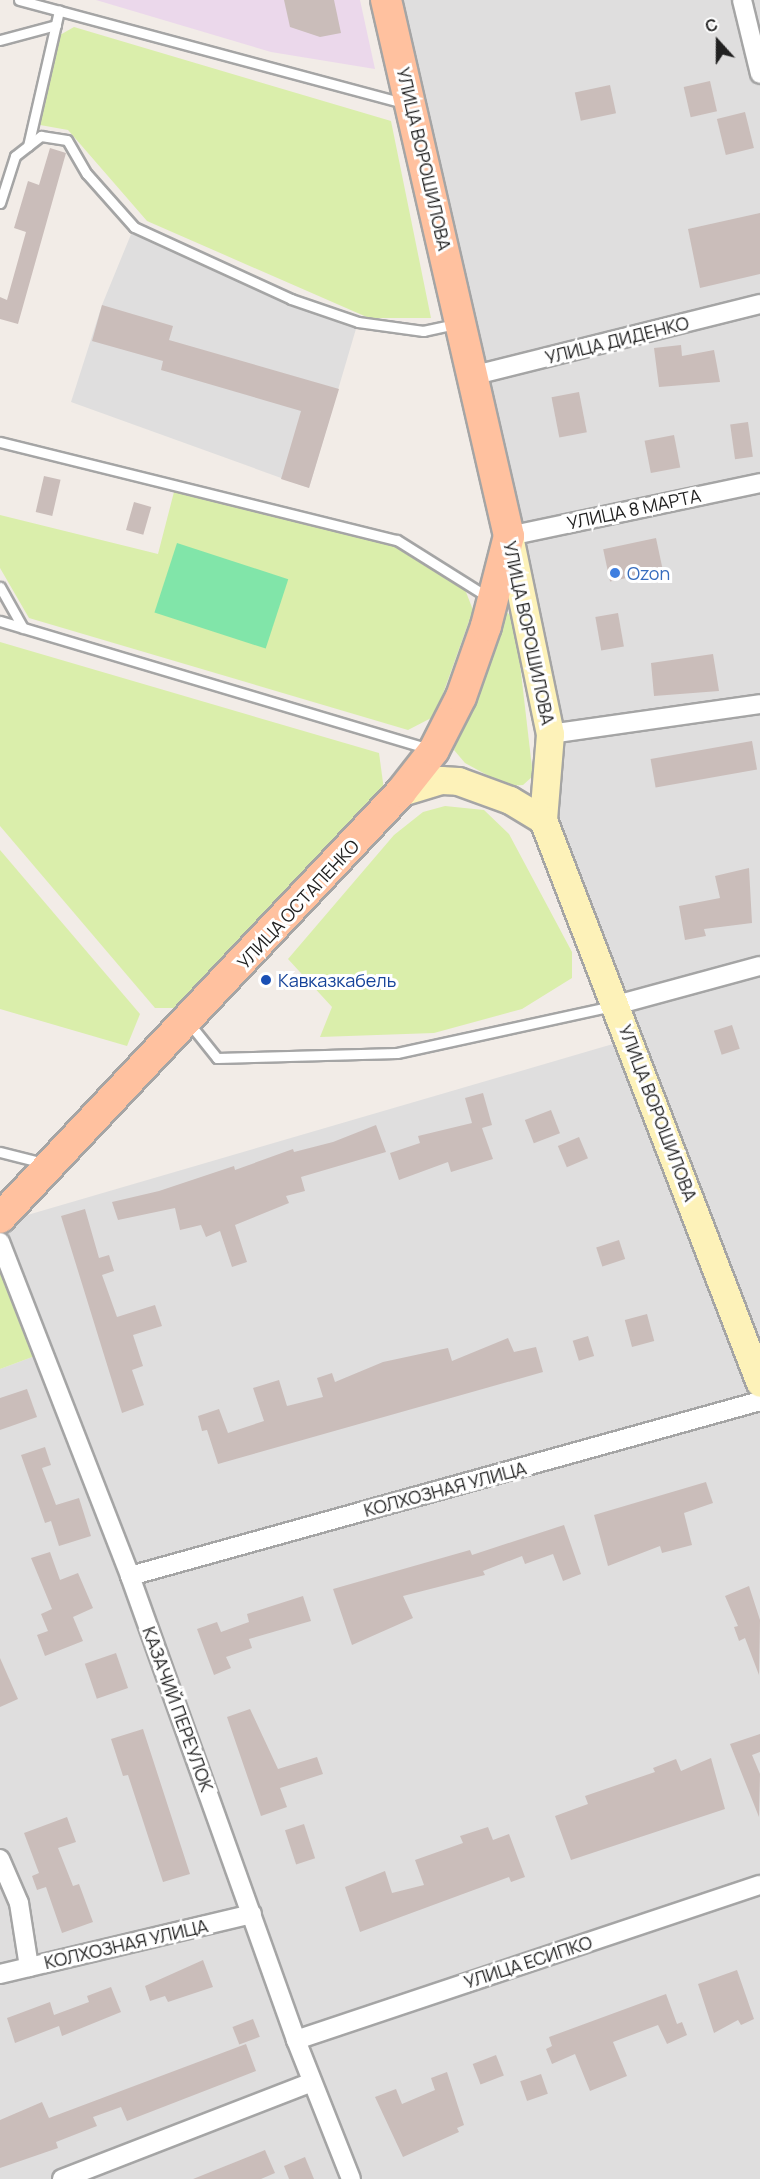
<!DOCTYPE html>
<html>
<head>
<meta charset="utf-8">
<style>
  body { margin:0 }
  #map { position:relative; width:760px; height:2179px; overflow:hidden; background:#f2ece7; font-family:Manrope,sans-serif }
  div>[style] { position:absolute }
  .residential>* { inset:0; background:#dfdede }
  .industrial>* { inset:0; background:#ebd8eb }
  .grass>* { inset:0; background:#daeeab }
  .pitch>* { inset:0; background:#81e5a9; transform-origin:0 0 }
  .building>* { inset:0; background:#cabdba; transform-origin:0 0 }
  .roads { filter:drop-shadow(2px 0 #a5a5a5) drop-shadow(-2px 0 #a5a5a5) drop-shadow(0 2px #a5a5a5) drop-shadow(0 -2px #a5a5a5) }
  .lane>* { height:9px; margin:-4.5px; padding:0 4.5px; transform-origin:4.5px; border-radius:4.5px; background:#fff }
  .street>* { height:18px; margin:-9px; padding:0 9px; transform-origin:9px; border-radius:9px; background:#fff }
  .secondary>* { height:27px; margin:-13.5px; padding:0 13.5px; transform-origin:13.5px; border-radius:13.5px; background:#fdf2b9 }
  .primary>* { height:30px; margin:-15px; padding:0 15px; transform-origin:15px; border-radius:15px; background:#ffc19f }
  .dots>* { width:16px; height:16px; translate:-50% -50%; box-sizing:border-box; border:3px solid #fff; border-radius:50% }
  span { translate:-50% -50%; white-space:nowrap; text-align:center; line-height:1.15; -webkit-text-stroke:6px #fff; paint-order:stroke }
  .street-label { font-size:18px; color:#212121 }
  .shop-label { font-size:18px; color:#366cbe }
  .left { translate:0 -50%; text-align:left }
  .transit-label { font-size:18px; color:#164399 }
  .north { position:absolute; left:688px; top:12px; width:60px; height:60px; -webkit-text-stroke:4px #fff; paint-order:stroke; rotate:339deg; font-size:16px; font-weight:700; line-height:24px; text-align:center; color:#212121 }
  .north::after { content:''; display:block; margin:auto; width:21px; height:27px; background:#212121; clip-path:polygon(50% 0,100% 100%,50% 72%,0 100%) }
</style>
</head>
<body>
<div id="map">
  <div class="residential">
    <i style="clip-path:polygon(386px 0,760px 0,760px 2179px,0 2179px,0 1369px,43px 1353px,0 1242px,0 1223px,630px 1039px,543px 820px,550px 734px)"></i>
    <i style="clip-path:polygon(134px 227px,210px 263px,358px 322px,309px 488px,71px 402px,102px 305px)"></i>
  </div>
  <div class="industrial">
    <i style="clip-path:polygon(96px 0,360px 0,375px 69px,271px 52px)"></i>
  </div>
  <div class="grass">
    <i style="clip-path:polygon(74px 27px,391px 121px,431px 318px,369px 318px,147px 221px,68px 130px,40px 125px,60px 35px)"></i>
    <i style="clip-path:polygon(175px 488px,385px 541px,455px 578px,466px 592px,473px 610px,435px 716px,408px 730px,29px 618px,0 568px,0 515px,158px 554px)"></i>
    <i style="clip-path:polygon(506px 611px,515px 621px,533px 776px,523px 785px,507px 786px,465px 763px,454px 750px)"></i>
    <i style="clip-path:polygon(0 642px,379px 753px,384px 790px,181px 1008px,155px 1008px,0 826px)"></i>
    <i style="clip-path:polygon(445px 806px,484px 810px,509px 834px,572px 952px,572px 978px,522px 1009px,434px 1033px,320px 1037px,332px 1007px,288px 959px,394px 835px,423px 812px)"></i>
    <i style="clip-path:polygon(0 850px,140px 1014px,127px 1046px,0 1009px)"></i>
    <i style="clip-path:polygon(0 1242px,43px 1353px,0 1369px)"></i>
  </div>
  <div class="pitch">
    <i style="left:177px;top:543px;width:117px;height:73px;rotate:18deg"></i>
  </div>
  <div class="building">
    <i style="clip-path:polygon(284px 0,334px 0,341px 33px,320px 37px,290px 27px)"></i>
    <i style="left:710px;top:81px;width:31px;height:27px;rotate:77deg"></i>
    <i style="left:610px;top:85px;width:29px;height:36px;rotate:78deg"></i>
    <i style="left:745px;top:112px;width:37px;height:29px;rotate:76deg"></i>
    <i style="clip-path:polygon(50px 148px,66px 153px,18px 324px,0 319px,0 297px,7px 300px,26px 232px,14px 228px,28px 181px,39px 185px)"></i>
    <i style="clip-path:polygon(760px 213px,760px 274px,700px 288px,688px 229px)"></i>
    <i style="clip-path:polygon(102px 305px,173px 326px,169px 340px,339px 389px,309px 488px,281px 479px,301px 411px,161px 370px,163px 361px,92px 341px)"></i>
    <i style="clip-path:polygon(681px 345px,682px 356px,714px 350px,720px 382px,659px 387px,654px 348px)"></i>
    <i style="left:579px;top:392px;width:41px;height:28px;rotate:79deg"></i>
    <i style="left:748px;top:422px;width:35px;height:18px;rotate:82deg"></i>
    <i style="left:674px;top:435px;width:33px;height:30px;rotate:79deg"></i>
    <i style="left:44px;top:476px;width:17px;height:37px;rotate:13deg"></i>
    <i style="left:134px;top:502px;width:18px;height:29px;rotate:16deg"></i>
    <i style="left:656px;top:538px;width:33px;height:54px;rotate:78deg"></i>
    <i style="left:618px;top:613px;width:34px;height:23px;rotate:80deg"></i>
    <i style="clip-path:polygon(713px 654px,719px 691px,654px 696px,651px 663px)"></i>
    <i style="left:752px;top:741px;width:29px;height:103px;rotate:80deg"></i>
    <i style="clip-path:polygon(749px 868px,752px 923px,704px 929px,706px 936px,685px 940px,679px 906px,720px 898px,715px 876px)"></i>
    <i style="left:732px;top:1025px;width:25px;height:19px;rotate:72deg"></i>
    <i style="clip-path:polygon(483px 1093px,492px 1125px,482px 1128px,493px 1159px,451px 1172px,448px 1162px,399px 1180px,390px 1153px,420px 1143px,418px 1136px,472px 1123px,465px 1098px)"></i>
    <i style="left:551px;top:1110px;width:25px;height:28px;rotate:69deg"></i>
    <i style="clip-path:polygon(376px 1125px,386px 1152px,301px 1177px,305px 1191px,286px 1196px,289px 1203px,235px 1225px,247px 1262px,232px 1267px,220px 1231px,206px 1237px,201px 1225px,180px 1230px,175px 1208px,118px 1220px,112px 1202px,159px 1191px,234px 1166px,235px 1170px,293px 1149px,294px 1152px,333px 1142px)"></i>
    <i style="left:579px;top:1137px;width:23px;height:23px;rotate:67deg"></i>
    <i style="clip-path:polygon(85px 1209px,99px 1258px,109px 1255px,114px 1271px,102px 1275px,117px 1317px,155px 1305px,162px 1326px,133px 1335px,143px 1366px,132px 1370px,144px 1405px,122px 1413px,61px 1216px)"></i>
    <i style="left:619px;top:1240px;width:20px;height:24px;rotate:72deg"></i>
    <i style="left:647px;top:1314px;width:28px;height:23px;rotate:75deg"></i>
    <i style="left:588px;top:1336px;width:21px;height:16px;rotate:73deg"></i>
    <i style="clip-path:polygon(508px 1338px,514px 1352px,536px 1347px,543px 1372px,218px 1464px,207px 1430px,202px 1431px,198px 1416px,219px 1409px,228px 1433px,264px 1421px,253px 1388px,279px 1380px,287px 1406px,323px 1397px,317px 1378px,332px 1373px,335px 1382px,383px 1362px,448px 1348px,452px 1361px)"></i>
    <i style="clip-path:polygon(27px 1389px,37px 1417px,0 1430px,0 1398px)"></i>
    <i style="clip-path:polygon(45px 1447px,51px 1465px,42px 1468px,56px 1505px,79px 1498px,91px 1536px,59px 1546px,51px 1521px,45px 1523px,21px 1455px)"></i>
    <i style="clip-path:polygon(706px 1482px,713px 1503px,684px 1513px,692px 1545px,662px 1553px,660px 1546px,608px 1566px,594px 1515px)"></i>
    <i style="clip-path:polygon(564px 1525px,581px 1574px,563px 1581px,553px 1554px,525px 1564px,522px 1556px,483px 1571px,485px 1575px,403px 1596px,413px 1618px,352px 1645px,333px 1589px,470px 1550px,472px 1555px)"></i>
    <i style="clip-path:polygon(50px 1552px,60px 1580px,78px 1573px,93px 1608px,73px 1617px,83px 1641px,45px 1656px,37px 1635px,48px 1631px,41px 1614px,52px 1609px,31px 1558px)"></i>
    <i style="clip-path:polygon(749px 1586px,760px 1620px,759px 1675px,745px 1638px,739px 1641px,734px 1627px,738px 1626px,725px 1596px)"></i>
    <i style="clip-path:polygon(303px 1596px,311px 1621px,249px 1639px,252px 1648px,226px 1657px,231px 1668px,214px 1675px,197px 1629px,217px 1622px,221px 1632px,249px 1622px,247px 1614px)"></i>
    <i style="left:116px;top:1653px;width:37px;height:33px;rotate:71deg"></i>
    <i style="clip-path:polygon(0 1658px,18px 1699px,0 1707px)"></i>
    <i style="clip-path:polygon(250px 1709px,278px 1769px,317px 1757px,323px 1774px,280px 1788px,287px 1807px,261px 1816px,227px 1717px)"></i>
    <i style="clip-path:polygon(143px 1729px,190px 1874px,163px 1882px,128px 1775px,123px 1776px,111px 1739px)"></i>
    <i style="clip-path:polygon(760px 1734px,760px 1752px,752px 1755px,760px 1774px,759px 1817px,730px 1744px)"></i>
    <i style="clip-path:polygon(711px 1758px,725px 1809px,571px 1860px,555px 1816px,588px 1804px,585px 1796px,655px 1772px,653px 1768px,676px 1759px,681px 1771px)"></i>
    <i style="clip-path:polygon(67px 1817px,76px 1842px,58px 1848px,73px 1886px,79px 1884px,93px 1922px,62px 1933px,46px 1887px,37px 1890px,32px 1876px,39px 1873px,24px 1833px)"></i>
    <i style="left:304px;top:1824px;width:36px;height:20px;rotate:72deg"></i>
    <i style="clip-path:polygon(488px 1827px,493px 1840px,509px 1834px,525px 1877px,511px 1882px,509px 1877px,360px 1932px,345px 1887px,385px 1871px,392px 1893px,424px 1885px,415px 1860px,463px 1843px,460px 1836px)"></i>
    <i style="clip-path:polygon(203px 1960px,213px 1987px,168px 2002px,165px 1996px,150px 2001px,145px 1986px)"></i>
    <i style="clip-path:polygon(737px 1970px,754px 2019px,741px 2025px,738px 2020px,714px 2033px,698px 1984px)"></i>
    <i style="clip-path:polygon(111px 1987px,121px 2012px,62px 2036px,59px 2026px,15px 2043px,7px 2018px,50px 2002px,54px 2015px,89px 2002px,87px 1996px)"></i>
    <i style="clip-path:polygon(666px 1994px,677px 2024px,682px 2022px,687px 2035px,667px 2044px,658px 2025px,613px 2042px,627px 2076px,590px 2091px,575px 2054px,552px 2064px,546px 2049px,552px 2046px,549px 2037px)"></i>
    <i style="left:253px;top:2019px;width:19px;height:22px;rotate:69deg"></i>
    <i style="clip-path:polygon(246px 2044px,256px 2071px,127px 2121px,121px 2107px,93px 2117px,97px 2126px,56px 2142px,58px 2148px,0 2168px,0 2120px,42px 2102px,49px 2118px)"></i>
    <i style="left:496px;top:2055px;width:22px;height:25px;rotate:69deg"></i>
    <i style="clip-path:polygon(447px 2072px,464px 2125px,457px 2128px,459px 2132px,403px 2157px,375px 2097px,396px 2089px,402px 2104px,435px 2090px,431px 2078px)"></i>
    <i style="left:541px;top:2074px;width:21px;height:22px;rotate:71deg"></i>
    <i style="clip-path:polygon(265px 2150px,275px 2173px,261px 2179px,193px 2179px)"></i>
    <i style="clip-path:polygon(305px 2157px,314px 2179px,289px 2179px,284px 2166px)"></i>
  </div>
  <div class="roads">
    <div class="lane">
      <i style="left:19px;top:0;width:398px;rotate:15deg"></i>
      <i style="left:0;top:40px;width:58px;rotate:-15deg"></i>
      <i style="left:28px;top:146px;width:139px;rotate:-77.1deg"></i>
      <i style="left:0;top:203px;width:49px;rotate:-72.3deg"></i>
      <i style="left:15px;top:156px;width:33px;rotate:-38deg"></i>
      <i style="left:41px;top:136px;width:26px;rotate:9deg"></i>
      <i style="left:67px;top:140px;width:39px;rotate:60deg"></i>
      <i style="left:87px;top:174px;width:71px;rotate:48.4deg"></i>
      <i style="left:134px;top:227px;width:173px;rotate:24.6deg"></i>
      <i style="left:291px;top:299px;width:71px;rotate:18.9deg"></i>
      <i style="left:358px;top:322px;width:66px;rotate:7.9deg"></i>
      <i style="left:423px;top:331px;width:35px;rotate:-12deg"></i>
      <i style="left:0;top:442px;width:409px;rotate:13.9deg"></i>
      <i style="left:397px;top:540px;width:107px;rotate:32.1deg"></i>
      <i style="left:0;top:587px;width:47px;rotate:60.7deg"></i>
      <i style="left:0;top:621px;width:448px;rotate:16.6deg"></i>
      <i style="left:189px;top:1023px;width:45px;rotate:51.3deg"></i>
      <i style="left:217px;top:1058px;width:180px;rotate:-1.6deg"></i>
      <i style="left:397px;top:1053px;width:220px;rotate:-12.3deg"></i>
      <i style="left:0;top:1152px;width:44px;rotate:14.3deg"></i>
    </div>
    <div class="street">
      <i style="left:742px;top:0;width:76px;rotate:76.3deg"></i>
      <i style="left:475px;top:375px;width:294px;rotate:-14deg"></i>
      <i style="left:509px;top:536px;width:257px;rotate:-11.9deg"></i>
      <i style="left:550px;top:734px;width:212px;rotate:-8.1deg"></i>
      <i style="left:616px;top:1005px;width:149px;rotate:-15.2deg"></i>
      <i style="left:0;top:1242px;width:358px;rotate:68.7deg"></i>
      <i style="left:130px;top:1576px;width:493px;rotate:70.3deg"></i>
      <i style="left:296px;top:2040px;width:149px;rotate:68.4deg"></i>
      <i style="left:130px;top:1576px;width:654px;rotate:-15.52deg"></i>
      <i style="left:0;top:1859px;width:48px;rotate:66.6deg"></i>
      <i style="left:19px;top:1903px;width:65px;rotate:81.1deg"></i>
      <i style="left:0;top:1974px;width:259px;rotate:-13.4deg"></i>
      <i style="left:296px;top:2040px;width:489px;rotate:-18.5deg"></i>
      <i style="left:62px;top:2179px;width:268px;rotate:-21.2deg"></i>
    </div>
    <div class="secondary">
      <i style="left:509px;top:536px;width:202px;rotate:78.3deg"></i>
      <i style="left:550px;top:734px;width:86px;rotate:94.7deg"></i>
      <i style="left:543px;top:820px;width:603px;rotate:68.92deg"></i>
      <i style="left:401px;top:792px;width:42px;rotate:-16.7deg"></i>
      <i style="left:441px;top:780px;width:17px;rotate:3deg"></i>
      <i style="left:458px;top:781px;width:55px;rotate:20.1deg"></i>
      <i style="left:510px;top:800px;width:39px;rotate:31deg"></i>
    </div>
    <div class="primary">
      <i style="left:0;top:1218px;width:585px;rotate:-46.73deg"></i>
      <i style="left:401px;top:792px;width:53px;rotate:-51.8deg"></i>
      <i style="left:434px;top:750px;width:59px;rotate:-63deg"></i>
      <i style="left:461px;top:697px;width:75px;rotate:-70.6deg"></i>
      <i style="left:486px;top:626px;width:93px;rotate:-75.7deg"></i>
      <i style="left:509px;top:536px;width:550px;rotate:-102.92deg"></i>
    </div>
  </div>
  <div class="dots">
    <i style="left:615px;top:573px;background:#3f7fe0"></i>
    <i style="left:266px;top:980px;background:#1a4fb4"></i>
  </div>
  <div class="street-label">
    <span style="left:424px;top:159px;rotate:77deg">УЛИЦА ВОРОШИЛОВА</span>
    <span style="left:617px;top:340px;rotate:-14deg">УЛИЦА ДИДЕНКО</span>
    <span style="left:634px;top:509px;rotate:-12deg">УЛИЦА 8 МАРТА</span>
    <span style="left:529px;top:633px;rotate:78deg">УЛИЦА ВОРОШИЛОВА</span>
    <span style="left:298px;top:904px;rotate:-47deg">УЛИЦА ОСТАПЕНКО</span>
    <span style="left:658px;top:1113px;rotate:69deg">УЛИЦА ВОРОШИЛОВА</span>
    <span style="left:445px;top:1489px;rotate:-15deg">КОЛХОЗНАЯ УЛИЦА</span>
    <span style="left:178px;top:1709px;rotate:70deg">КАЗАЧИЙ ПЕРЕУЛОК</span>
    <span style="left:126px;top:1944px;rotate:-13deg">КОЛХОЗНАЯ УЛИЦА</span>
    <span style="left:528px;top:1962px;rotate:-18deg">УЛИЦА ЕСИПКО</span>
  </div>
  <div class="shop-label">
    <span class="left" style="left:627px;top:573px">Ozon</span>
  </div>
  <div class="transit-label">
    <span class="left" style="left:278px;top:980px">Кавказкабель</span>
  </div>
  <div class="north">С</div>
</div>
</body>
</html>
